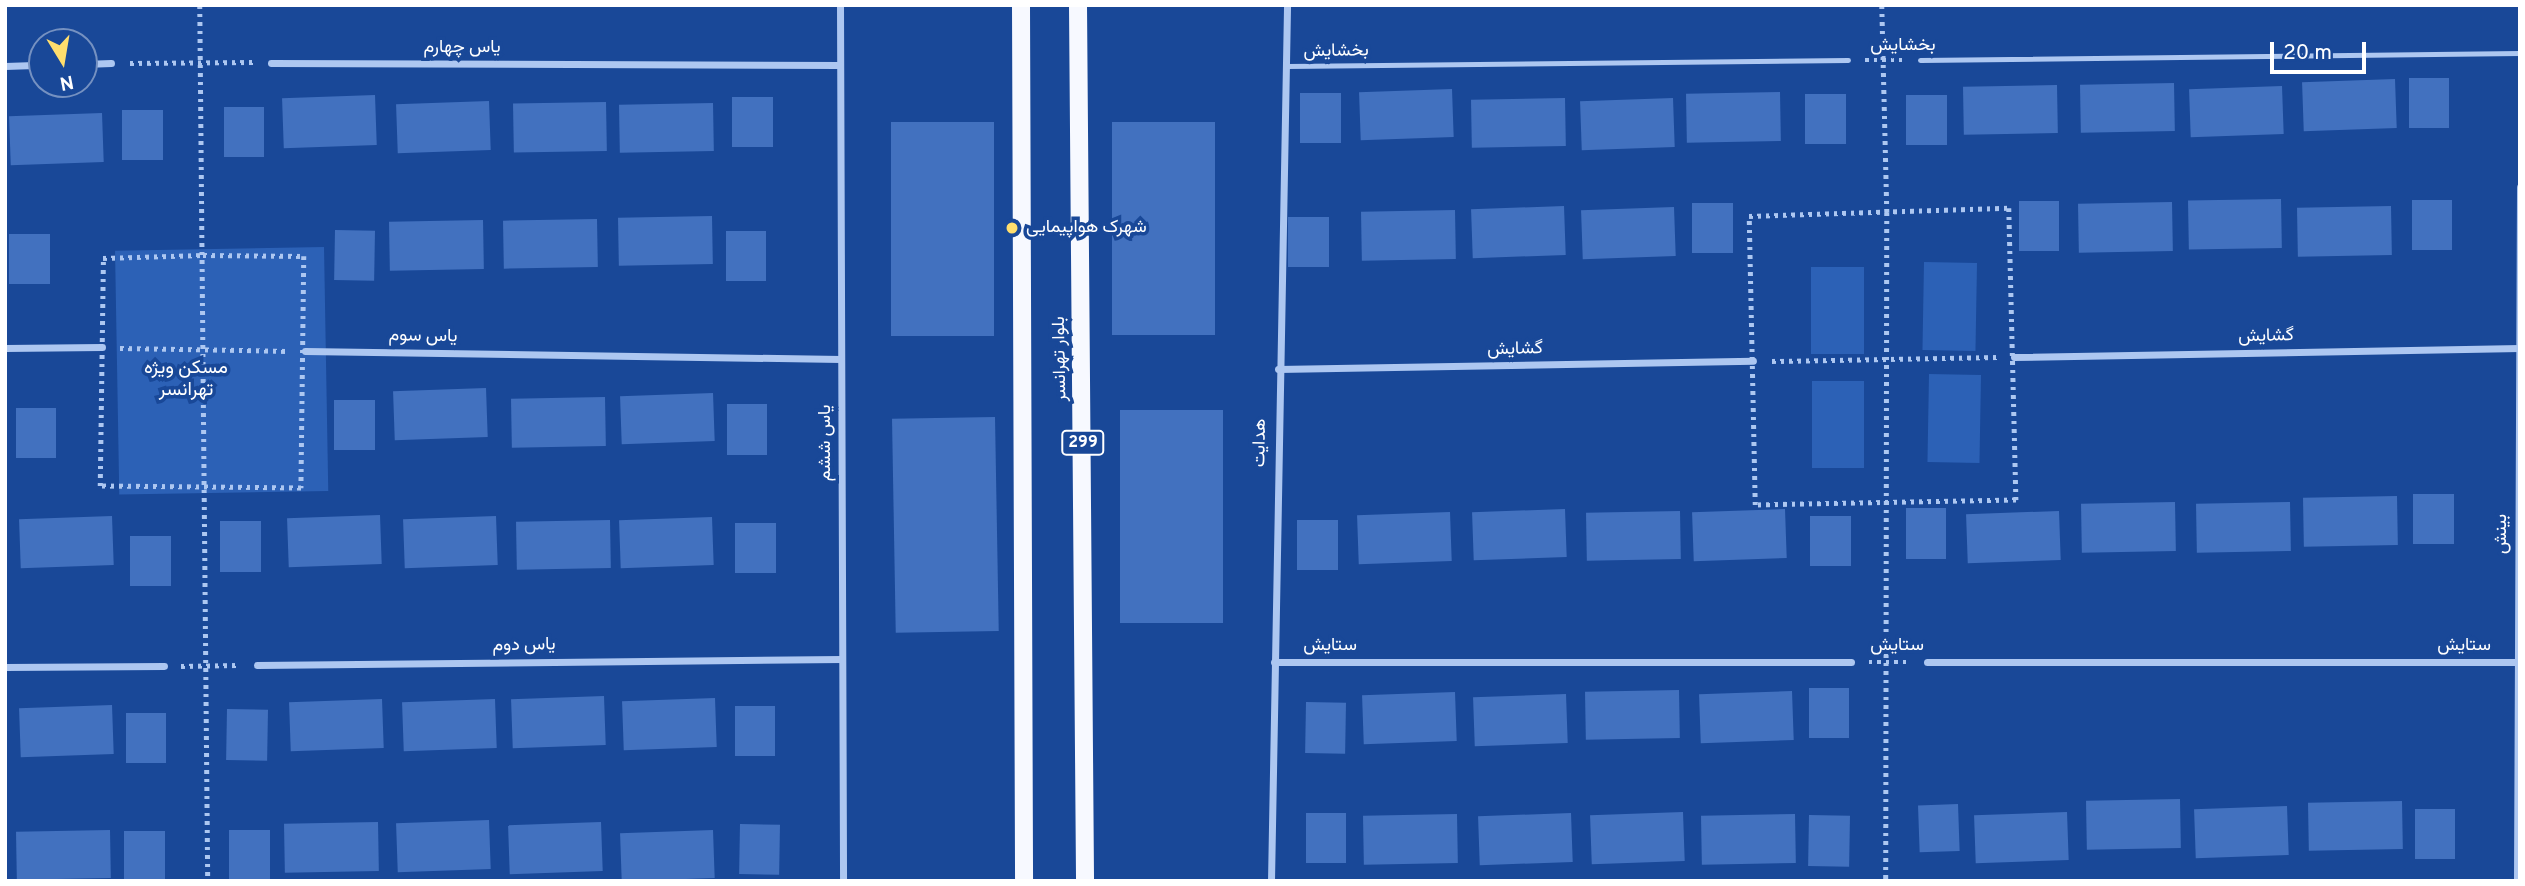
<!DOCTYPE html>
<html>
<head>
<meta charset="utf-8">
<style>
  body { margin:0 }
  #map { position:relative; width:2525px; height:886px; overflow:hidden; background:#194898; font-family:Overpass,Vazirmatn,sans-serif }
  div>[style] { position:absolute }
  .green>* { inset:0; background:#2c61b6; transform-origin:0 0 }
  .building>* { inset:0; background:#4271bf; transform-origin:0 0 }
  .path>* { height:4.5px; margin-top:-2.25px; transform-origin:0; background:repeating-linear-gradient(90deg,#adc7f1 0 3.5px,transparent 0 8.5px) }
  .lane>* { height:5px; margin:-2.5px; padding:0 2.5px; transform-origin:2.5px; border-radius:2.5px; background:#adc7f1 }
  .street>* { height:7px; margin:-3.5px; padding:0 3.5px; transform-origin:3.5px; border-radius:3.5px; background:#adc7f1 }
  .primary>* { height:18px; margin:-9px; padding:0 9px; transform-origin:9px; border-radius:9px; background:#f7f9ff }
  .dots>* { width:19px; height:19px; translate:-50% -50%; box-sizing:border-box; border:4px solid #194898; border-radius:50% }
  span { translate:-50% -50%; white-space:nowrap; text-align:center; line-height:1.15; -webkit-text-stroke:7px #194898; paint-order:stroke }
  .shield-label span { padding:2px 5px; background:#194898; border:2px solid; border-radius:5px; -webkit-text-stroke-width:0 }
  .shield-label { font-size:16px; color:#fff; font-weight:700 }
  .street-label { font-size:18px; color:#fff }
  .poi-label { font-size:18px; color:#fff }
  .left { translate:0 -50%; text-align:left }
  .neighbourhood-label { font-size:19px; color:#fff }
  .frame { position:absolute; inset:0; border:7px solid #fff; pointer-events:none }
  .north { position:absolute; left:28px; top:28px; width:70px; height:70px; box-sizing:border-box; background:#194898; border:2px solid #7591c1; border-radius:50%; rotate:169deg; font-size:19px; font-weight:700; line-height:28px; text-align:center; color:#fff }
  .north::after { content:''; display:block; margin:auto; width:24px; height:32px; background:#ffde6d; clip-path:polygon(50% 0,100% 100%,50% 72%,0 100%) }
  .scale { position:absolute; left:2270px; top:42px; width:96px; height:32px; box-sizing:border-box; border:4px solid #fff; border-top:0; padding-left:9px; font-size:21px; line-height:24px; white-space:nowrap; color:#fff; -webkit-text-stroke:5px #194898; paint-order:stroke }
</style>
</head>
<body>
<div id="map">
  <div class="green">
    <i style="left:324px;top:247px;width:244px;height:209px;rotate:89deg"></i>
    <i style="left:1977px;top:263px;width:88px;height:53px;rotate:91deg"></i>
    <i style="left:1811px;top:267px;width:53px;height:87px"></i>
    <i style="left:1981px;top:375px;width:88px;height:52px;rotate:91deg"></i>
    <i style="left:1812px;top:381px;width:52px;height:87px"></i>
  </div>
  <div class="building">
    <i style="left:2409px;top:78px;width:40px;height:50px"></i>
    <i style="left:2395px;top:79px;width:49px;height:93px;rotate:88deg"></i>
    <i style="left:2174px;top:83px;width:48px;height:94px;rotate:89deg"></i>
    <i style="left:2057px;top:85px;width:48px;height:94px;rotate:89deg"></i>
    <i style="left:2282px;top:86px;width:48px;height:93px;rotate:88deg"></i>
    <i style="left:1452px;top:89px;width:48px;height:93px;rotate:88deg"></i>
    <i style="left:1780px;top:92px;width:49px;height:94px;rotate:89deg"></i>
    <i style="left:1300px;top:93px;width:41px;height:50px"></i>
    <i style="left:1805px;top:94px;width:41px;height:50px"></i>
    <i style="left:375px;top:95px;width:50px;height:93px;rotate:88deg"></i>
    <i style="left:1906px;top:95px;width:41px;height:50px"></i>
    <i style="left:732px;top:97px;width:41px;height:50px"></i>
    <i style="left:1565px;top:98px;width:48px;height:94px;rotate:89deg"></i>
    <i style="left:1673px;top:98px;width:49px;height:93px;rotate:88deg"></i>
    <i style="left:489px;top:101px;width:49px;height:93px;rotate:88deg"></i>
    <i style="left:606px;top:102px;width:49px;height:93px;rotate:89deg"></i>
    <i style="left:713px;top:103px;width:48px;height:94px;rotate:89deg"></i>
    <i style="left:224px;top:107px;width:40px;height:50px"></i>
    <i style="left:122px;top:110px;width:41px;height:50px"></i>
    <i style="left:102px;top:113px;width:49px;height:93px;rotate:88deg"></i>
    <i style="left:891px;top:122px;width:103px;height:214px"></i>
    <i style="left:1215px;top:122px;width:213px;height:103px;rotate:90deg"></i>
    <i style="left:2281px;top:199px;width:49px;height:93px;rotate:89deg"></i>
    <i style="left:2412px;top:200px;width:40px;height:50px"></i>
    <i style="left:2019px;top:201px;width:40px;height:50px"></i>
    <i style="left:2172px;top:202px;width:49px;height:94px;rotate:89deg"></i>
    <i style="left:1692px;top:203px;width:41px;height:50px"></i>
    <i style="left:1564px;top:206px;width:49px;height:93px;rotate:88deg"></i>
    <i style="left:2391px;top:206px;width:49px;height:94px;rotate:89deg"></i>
    <i style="left:1674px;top:207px;width:49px;height:93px;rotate:88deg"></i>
    <i style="left:1455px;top:210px;width:49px;height:94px;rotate:89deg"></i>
    <i style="left:712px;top:216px;width:48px;height:94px;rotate:89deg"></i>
    <i style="left:1288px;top:217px;width:41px;height:50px"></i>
    <i style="left:597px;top:219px;width:48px;height:94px;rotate:89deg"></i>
    <i style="left:483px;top:220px;width:49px;height:94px;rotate:89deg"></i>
    <i style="left:335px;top:230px;width:40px;height:50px;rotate:1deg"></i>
    <i style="left:726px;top:231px;width:40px;height:50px"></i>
    <i style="left:9px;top:234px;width:41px;height:50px"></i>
    <i style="left:486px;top:388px;width:49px;height:93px;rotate:88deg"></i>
    <i style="left:713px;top:393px;width:48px;height:93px;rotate:88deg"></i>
    <i style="left:605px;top:397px;width:49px;height:94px;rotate:89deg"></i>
    <i style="left:334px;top:400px;width:41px;height:50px"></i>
    <i style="left:727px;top:404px;width:40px;height:51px"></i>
    <i style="left:16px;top:408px;width:40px;height:50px"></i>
    <i style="left:1223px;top:410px;width:213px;height:103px;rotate:90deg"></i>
    <i style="left:995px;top:417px;width:214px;height:103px;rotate:89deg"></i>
    <i style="left:2413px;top:494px;width:41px;height:50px"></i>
    <i style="left:2397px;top:496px;width:49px;height:94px;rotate:89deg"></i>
    <i style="left:2175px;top:502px;width:49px;height:94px;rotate:89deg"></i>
    <i style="left:2290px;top:502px;width:49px;height:94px;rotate:89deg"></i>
    <i style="left:1906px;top:508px;width:40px;height:51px"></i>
    <i style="left:1565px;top:509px;width:48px;height:93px;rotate:88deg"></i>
    <i style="left:1785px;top:509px;width:49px;height:93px;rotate:88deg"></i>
    <i style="left:1680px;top:511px;width:48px;height:94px;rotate:89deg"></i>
    <i style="left:2059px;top:511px;width:49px;height:93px;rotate:88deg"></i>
    <i style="left:1450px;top:512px;width:49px;height:93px;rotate:88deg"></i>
    <i style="left:380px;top:515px;width:49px;height:93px;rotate:88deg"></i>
    <i style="left:112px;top:516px;width:49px;height:93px;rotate:88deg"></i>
    <i style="left:496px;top:516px;width:49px;height:93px;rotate:88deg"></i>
    <i style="left:1810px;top:516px;width:41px;height:50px"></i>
    <i style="left:712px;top:517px;width:48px;height:93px;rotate:88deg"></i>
    <i style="left:610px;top:520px;width:48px;height:94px;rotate:89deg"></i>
    <i style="left:1297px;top:520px;width:41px;height:50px"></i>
    <i style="left:220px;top:521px;width:41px;height:51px"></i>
    <i style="left:735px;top:523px;width:41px;height:50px"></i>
    <i style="left:130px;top:536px;width:41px;height:50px"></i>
    <i style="left:1809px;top:688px;width:40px;height:50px"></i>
    <i style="left:1679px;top:690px;width:48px;height:94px;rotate:89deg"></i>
    <i style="left:1792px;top:691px;width:49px;height:93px;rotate:88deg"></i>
    <i style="left:1455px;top:692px;width:49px;height:93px;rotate:88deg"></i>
    <i style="left:1566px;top:694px;width:49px;height:93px;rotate:88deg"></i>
    <i style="left:604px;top:696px;width:49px;height:93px;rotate:88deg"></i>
    <i style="left:715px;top:698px;width:49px;height:93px;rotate:88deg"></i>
    <i style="left:382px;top:699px;width:49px;height:93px;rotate:88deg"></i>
    <i style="left:495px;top:699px;width:49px;height:93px;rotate:88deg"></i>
    <i style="left:1306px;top:702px;width:40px;height:51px;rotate:1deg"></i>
    <i style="left:112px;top:705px;width:49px;height:93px;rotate:88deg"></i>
    <i style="left:735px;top:706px;width:40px;height:50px"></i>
    <i style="left:227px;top:709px;width:41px;height:51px;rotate:1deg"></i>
    <i style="left:126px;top:713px;width:40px;height:50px"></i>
    <i style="left:2180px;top:799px;width:49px;height:94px;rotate:89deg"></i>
    <i style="left:2402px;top:801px;width:48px;height:94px;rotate:89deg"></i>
    <i style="left:1958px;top:804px;width:47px;height:40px;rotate:88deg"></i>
    <i style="left:2287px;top:806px;width:49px;height:93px;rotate:88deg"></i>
    <i style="left:2415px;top:809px;width:40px;height:50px"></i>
    <i style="left:1683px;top:812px;width:49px;height:93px;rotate:88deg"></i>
    <i style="left:2067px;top:812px;width:48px;height:93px;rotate:88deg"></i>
    <i style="left:1306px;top:813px;width:40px;height:50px"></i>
    <i style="left:1571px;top:813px;width:49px;height:93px;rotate:88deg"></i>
    <i style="left:1457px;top:814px;width:49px;height:94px;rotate:89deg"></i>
    <i style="left:1795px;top:814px;width:49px;height:94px;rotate:89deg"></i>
    <i style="left:1809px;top:815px;width:41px;height:51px;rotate:1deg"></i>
    <i style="left:489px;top:820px;width:49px;height:93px;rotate:88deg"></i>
    <i style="left:378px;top:822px;width:49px;height:94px;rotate:89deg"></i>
    <i style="left:601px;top:822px;width:49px;height:93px;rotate:88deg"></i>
    <i style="left:740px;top:824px;width:40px;height:50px;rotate:1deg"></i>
    <i style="left:110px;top:830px;width:48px;height:94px;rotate:89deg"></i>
    <i style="left:229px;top:830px;width:41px;height:50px"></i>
    <i style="left:713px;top:830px;width:48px;height:93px;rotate:88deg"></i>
    <i style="left:124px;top:831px;width:41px;height:50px"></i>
  </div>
  <div class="path">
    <i style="left:200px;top:5px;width:876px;rotate:89.48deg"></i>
    <i style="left:1882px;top:5px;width:207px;rotate:88.6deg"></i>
    <i style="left:1887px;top:212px;width:669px;rotate:90.09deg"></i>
    <i style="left:1865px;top:60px;width:37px"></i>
    <i style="left:130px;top:63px;width:124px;rotate:-0.5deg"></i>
    <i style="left:2009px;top:208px;width:292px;rotate:88.6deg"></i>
    <i style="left:2016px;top:500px;width:261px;rotate:178.9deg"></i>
    <i style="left:1755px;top:505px;width:289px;rotate:-91.2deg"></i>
    <i style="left:1749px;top:216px;width:260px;rotate:-1.8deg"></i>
    <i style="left:203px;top:255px;width:101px;rotate:0.6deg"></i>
    <i style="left:304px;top:256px;width:232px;rotate:90.7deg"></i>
    <i style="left:301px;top:488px;width:201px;rotate:-179.4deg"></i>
    <i style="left:100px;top:486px;width:228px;rotate:-89.2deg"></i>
    <i style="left:103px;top:258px;width:100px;rotate:-1.7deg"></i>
    <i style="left:120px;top:348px;width:166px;rotate:1deg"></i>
    <i style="left:1772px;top:361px;width:226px;rotate:-1deg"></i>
    <i style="left:1869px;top:662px;width:41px"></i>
    <i style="left:181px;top:666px;width:57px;rotate:-1deg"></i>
  </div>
  <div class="lane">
    <i style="left:1920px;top:60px;width:600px;rotate:-0.67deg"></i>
    <i style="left:1287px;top:66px;width:561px;rotate:-0.61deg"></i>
  </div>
  <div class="street">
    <i style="left:840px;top:5px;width:876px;rotate:89.8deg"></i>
    <i style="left:271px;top:63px;width:569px;rotate:0.2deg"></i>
    <i style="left:84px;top:64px;width:27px;rotate:-2deg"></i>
    <i style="left:5px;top:66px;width:37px;rotate:-2deg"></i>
    <i style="left:5px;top:348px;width:97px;rotate:-0.6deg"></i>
    <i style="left:305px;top:351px;width:536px;rotate:0.86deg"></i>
    <i style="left:2014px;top:357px;width:506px;rotate:-1.02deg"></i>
    <i style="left:1278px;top:369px;width:475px;rotate:-1deg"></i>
    <i style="left:1274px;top:662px;width:577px"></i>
    <i style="left:1927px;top:662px;width:593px"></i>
    <i style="left:257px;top:665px;width:585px;rotate:-0.59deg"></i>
    <i style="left:5px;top:667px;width:159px;rotate:-0.4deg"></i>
    <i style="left:1271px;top:881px;width:876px;rotate:-88.95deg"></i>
    <i style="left:2517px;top:881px;width:694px;rotate:-89.75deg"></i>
  </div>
  <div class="primary">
    <i style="left:1021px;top:5px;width:876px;rotate:89.8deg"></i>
    <i style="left:1078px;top:5px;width:876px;rotate:89.54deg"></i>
  </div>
  <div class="dots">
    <i style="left:1012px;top:228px;background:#ffde6d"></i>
  </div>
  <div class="shield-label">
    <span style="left:1083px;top:443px">299</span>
  </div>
  <div class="street-label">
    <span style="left:1903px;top:46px">بخشایش</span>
    <span style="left:462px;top:48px">یاس چهارم</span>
    <span style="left:1336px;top:52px;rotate:-1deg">بخشایش</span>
    <span style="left:423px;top:337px;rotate:1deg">یاس سوم</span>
    <span style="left:2266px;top:337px;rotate:-1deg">گشایش</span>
    <span style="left:1515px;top:350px;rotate:-1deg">گشایش</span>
    <span style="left:1061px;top:359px;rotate:-91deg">بلوار تهرانسر</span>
    <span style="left:826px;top:443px;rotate:-90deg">یاس ششم</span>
    <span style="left:1261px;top:443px;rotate:-89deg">هدایت</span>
    <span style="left:2502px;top:534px;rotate:-90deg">بینش</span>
    <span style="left:524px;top:646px;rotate:-1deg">یاس دوم</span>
    <span style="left:1330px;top:646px">ستایش</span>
    <span style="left:1897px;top:646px">ستایش</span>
    <span style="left:2464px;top:646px">ستایش</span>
  </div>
  <div class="poi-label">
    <span class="left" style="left:1026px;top:228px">شهرک هواپیمایی</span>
  </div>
  <div class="neighbourhood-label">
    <span style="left:186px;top:380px">مسکن ویژه<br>تهرانسر</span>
  </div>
  <div class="frame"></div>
  <div class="north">N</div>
  <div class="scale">20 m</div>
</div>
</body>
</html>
